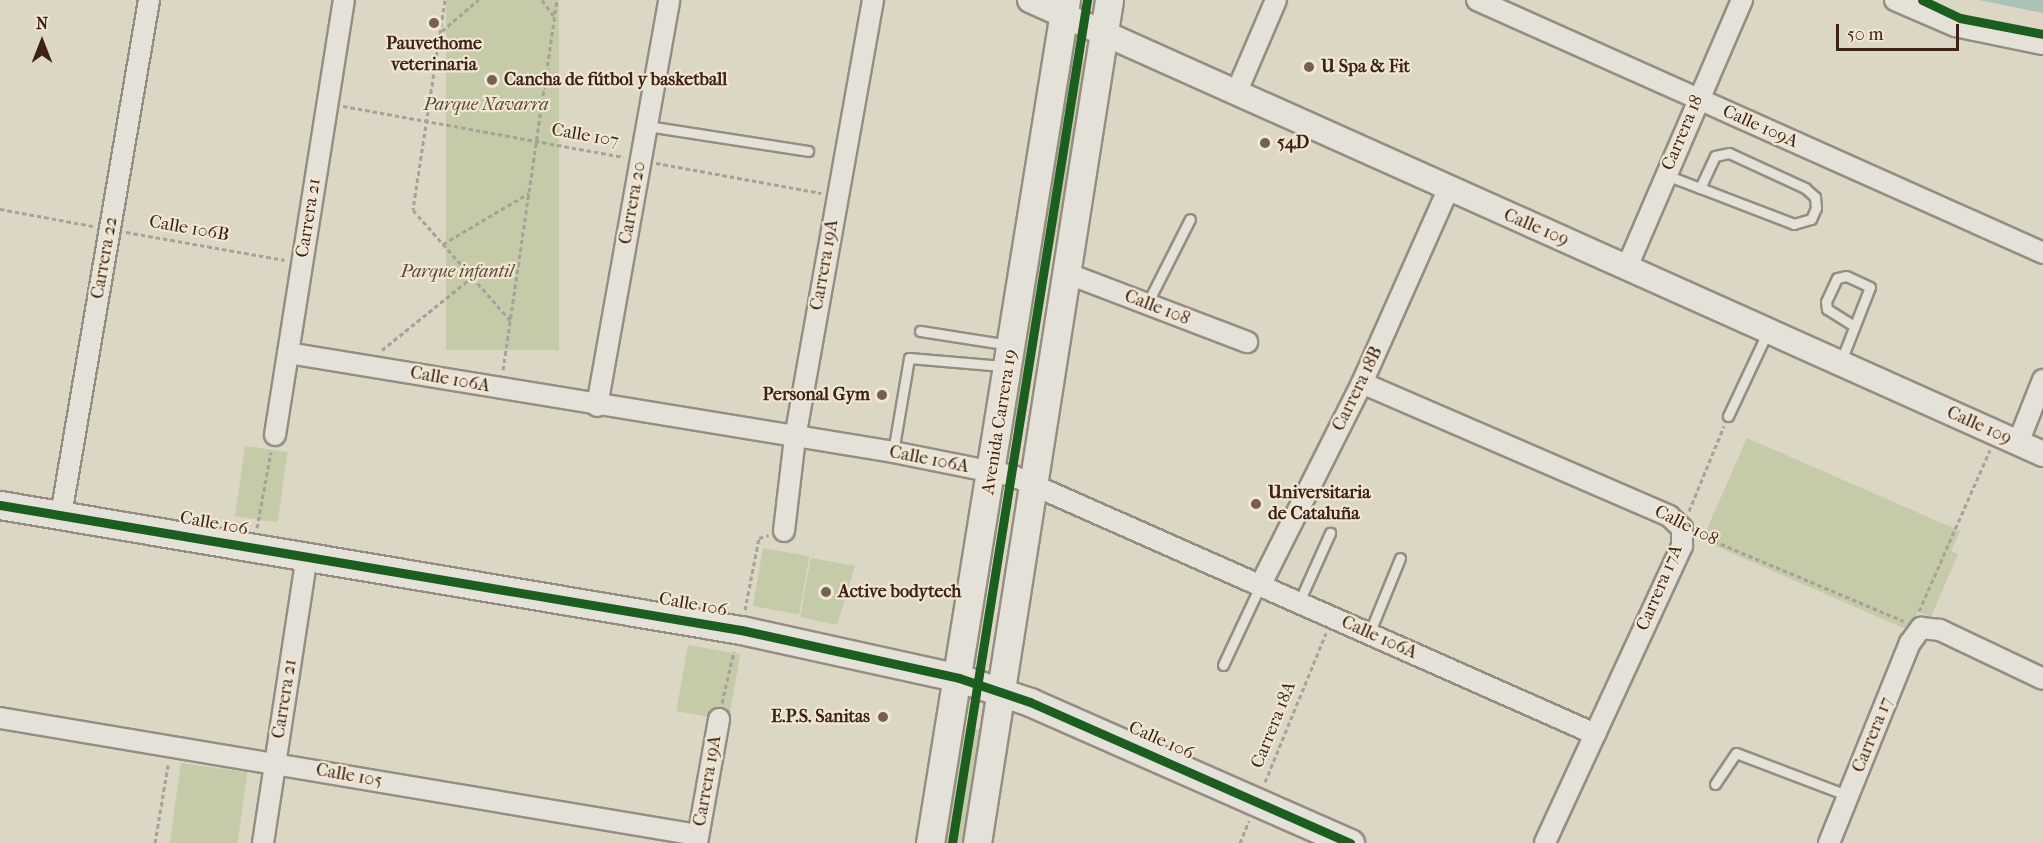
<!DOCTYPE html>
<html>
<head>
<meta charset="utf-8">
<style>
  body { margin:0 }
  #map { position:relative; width:2043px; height:843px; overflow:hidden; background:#dcd6c5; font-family:"IM FELL French Canon",serif }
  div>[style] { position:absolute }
  .green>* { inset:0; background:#c5caa9; transform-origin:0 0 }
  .water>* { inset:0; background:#abc3b6 }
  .path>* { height:3px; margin-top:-1.5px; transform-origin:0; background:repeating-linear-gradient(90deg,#a6a19a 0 4.5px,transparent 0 7.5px) }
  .roads { filter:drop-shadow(2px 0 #958d82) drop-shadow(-2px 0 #958d82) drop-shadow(0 2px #958d82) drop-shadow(0 -2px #958d82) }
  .service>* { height:9px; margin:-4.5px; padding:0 4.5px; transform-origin:4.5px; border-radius:4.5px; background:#e4e1d9 }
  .minor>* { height:20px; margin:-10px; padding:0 10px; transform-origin:10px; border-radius:10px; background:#e4e1d9 }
  .tertiary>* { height:24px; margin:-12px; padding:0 12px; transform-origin:12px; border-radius:12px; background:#e4e1d9 }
  .secondary>* { height:27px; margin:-13.5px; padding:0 13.5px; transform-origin:13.5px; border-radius:13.5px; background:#e4e1d9 }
  .cycleway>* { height:9px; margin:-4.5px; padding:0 4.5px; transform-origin:4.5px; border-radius:4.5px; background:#1b5e20 }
  .dots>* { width:16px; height:16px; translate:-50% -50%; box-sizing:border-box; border:3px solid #efe7d3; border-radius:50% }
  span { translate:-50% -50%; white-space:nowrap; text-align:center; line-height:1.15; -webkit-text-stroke:4.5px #efe7d3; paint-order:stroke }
  .poi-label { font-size:18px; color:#3e2116; font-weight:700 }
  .left { translate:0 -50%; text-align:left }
  .right { translate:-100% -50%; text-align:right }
  .park-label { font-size:18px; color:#5b4935; font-style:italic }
  .street-label { font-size:18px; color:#3e2116 }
  .north { position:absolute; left:12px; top:12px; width:60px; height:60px; -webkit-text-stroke:4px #efe7d3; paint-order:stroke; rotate:0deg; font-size:16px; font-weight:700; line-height:24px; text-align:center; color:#3e2116 }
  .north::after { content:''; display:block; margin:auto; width:21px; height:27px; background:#3e2116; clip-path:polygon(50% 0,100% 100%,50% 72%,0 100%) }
  .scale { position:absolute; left:1836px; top:24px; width:123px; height:27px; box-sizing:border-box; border:3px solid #3e2116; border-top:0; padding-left:8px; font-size:18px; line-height:21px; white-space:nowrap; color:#3e2116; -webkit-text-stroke:4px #efe7d3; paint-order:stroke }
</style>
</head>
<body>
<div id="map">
  <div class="green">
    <i style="left:446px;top:0;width:113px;height:350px"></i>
    <i style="left:1068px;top:58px;width:25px;height:376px;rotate:12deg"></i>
    <i style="clip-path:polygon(1747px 438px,1960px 531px,1951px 551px,1958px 554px,1931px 617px,1918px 612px,1910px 631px,1702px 540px)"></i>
    <i style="left:245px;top:446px;width:43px;height:71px;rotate:8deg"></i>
    <i style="left:763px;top:548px;width:47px;height:59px;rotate:10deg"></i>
    <i style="clip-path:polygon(811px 558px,855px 566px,837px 625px,800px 617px)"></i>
    <i style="left:688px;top:645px;width:53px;height:67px;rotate:10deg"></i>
    <i style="left:960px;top:727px;width:28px;height:118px;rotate:8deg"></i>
    <i style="left:181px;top:763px;width:67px;height:81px;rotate:8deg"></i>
  </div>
  <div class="water">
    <i style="clip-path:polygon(1979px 0,2043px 0,2043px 13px)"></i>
  </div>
  <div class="path">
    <i style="left:445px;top:0;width:212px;rotate:98.7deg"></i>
    <i style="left:413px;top:210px;width:147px;rotate:48.6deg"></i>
    <i style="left:542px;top:0;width:21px;rotate:53deg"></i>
    <i style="left:442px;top:31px;width:48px;rotate:-40.7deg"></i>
    <i style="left:343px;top:106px;width:285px;rotate:10.3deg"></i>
    <i style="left:656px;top:163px;width:168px;rotate:10.3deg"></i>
    <i style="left:0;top:209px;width:95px;rotate:10.4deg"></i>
    <i style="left:126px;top:232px;width:161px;rotate:10deg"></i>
    <i style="left:443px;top:244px;width:100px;rotate:-30.7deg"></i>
    <i style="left:382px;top:350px;width:116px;rotate:-39deg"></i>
    <i style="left:503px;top:370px;width:374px;rotate:-81.7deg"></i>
    <i style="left:1689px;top:511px;width:92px;rotate:-67.6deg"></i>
    <i style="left:257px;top:528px;width:77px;rotate:-79.6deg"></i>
    <i style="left:1700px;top:535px;width:221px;rotate:22.9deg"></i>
    <i style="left:745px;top:610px;width:73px;rotate:-79deg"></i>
    <i style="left:759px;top:538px;width:10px;rotate:-17deg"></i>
    <i style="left:1919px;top:611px;width:176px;rotate:-66.2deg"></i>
    <i style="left:722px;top:703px;width:53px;rotate:-77deg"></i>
    <i style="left:1265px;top:782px;width:161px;rotate:-67.7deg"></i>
    <i style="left:155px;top:843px;width:79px;rotate:-80.5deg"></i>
    <i style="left:1240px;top:843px;width:24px;rotate:-68deg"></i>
  </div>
  <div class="roads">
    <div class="service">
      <i style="left:647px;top:126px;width:163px;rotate:8.8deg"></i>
      <i style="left:1666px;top:175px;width:36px;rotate:21deg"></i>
      <i style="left:1700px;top:188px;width:35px;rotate:-65deg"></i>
      <i style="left:1715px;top:156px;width:14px;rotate:-12deg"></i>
      <i style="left:1729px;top:153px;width:84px;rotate:24.7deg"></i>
      <i style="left:1805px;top:188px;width:13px;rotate:42deg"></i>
      <i style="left:1815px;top:197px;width:11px;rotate:85deg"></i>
      <i style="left:1816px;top:208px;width:12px;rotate:114deg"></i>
      <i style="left:1811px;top:219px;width:18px;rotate:164deg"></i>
      <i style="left:1794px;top:224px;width:101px;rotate:-159deg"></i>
      <i style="left:1147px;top:304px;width:95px;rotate:-63.2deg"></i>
      <i style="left:920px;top:331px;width:90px;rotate:8.9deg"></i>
      <i style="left:1841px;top:361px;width:79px;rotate:-68.6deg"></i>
      <i style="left:1870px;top:287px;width:26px;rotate:-155deg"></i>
      <i style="left:1846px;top:276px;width:9px;rotate:167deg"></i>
      <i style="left:1837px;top:278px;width:26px;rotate:115deg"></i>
      <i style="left:1826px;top:302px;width:7px;rotate:82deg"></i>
      <i style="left:1827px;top:309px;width:32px;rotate:32deg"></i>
      <i style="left:1728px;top:416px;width:94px;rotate:-64.8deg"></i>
      <i style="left:893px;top:452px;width:95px;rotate:-80.3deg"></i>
      <i style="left:909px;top:358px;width:94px;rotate:4.9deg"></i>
      <i style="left:1299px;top:602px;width:76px;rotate:-65.8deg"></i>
      <i style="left:1369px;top:634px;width:82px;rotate:-67.8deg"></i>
      <i style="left:1223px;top:665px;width:89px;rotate:-64.9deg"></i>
      <i style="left:1715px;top:784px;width:37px;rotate:-56deg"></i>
      <i style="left:1736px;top:753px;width:121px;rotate:20.8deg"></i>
    </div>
    <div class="minor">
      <i style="left:1477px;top:0;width:620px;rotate:24.08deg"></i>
      <i style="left:1895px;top:0;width:65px;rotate:23.4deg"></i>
      <i style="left:1955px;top:26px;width:90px;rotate:11.6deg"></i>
      <i style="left:1237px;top:91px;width:99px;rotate:-66.8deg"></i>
      <i style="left:1627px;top:267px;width:291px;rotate:-66.7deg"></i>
      <i style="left:1066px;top:273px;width:194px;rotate:20.9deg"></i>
      <i style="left:288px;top:353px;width:613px;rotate:9.29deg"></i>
      <i style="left:893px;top:452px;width:122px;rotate:11.3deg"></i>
      <i style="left:1013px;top:476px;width:637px;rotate:23.91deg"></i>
      <i style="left:1362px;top:383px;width:335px;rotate:23.4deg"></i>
      <i style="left:1669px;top:516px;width:18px;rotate:43deg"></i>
      <i style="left:1682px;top:528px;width:18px;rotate:90deg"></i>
      <i style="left:1682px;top:546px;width:327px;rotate:114.8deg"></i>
      <i style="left:597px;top:406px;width:412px;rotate:-79.9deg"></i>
      <i style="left:275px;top:435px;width:440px;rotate:-81deg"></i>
      <i style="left:2018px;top:443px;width:68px;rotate:-68.4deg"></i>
      <i style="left:61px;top:515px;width:522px;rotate:-80.3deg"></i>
      <i style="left:784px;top:531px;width:94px;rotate:-83.3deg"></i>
      <i style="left:795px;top:438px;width:445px;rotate:-79.9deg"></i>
      <i style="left:1261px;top:584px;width:225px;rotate:-63.3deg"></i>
      <i style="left:1362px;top:383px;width:211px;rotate:-66deg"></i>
      <i style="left:0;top:718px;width:708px;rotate:9.52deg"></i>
      <i style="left:263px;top:843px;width:291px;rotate:-81.3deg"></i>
      <i style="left:697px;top:843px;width:126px;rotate:-79.9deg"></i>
      <i style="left:1829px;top:843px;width:216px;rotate:-68deg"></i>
      <i style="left:1910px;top:643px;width:19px;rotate:-54deg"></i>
      <i style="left:1921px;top:628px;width:19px;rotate:6deg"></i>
      <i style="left:1940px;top:630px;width:114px;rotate:25.4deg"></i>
    </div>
    <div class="tertiary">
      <i style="left:1030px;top:0;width:1110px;rotate:24.14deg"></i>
    </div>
    <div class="secondary">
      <i style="left:0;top:505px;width:751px;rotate:9.58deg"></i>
      <i style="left:741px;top:630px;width:223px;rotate:12.4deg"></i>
      <i style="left:959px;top:678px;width:75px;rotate:18.7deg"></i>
      <i style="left:1030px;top:702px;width:350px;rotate:23.8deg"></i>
      <i style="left:930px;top:843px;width:854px;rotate:-80.84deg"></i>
      <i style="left:977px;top:843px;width:853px;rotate:-81.1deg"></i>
    </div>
  </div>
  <div class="cycleway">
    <i style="left:1922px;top:0;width:42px;rotate:25.3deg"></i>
    <i style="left:1960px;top:18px;width:85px;rotate:10.9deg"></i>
    <i style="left:0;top:505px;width:751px;rotate:9.58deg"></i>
    <i style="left:741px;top:630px;width:223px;rotate:12.4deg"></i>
    <i style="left:959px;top:678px;width:75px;rotate:18.7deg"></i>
    <i style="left:1030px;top:702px;width:350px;rotate:23.8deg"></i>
    <i style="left:952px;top:843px;width:854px;rotate:-80.9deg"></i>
  </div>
  <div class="dots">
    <i style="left:434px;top:23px;background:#756053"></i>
    <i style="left:1309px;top:67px;background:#756053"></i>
    <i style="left:492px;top:80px;background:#756053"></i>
    <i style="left:1265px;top:143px;background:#756053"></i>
    <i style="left:882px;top:395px;background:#756053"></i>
    <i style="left:1256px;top:504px;background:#756053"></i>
    <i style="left:826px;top:592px;background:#756053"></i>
    <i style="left:883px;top:717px;background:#756053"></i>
  </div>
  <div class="poi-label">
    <span style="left:434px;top:55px">Pauvethome<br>veterinaria</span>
    <span class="left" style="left:1321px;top:67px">U Spa &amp; Fit</span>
    <span class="left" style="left:504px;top:80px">Cancha de fútbol y basketball</span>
    <span class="left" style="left:1277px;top:143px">54D</span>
    <span class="right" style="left:870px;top:395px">Personal Gym</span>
    <span class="left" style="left:1268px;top:504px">Universitaria<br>de Cataluña</span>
    <span class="left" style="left:838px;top:592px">Active bodytech</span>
    <span class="right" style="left:870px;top:717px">E.P.S. Sanitas</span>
  </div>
  <div class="park-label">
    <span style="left:486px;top:105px">Parque Navarra</span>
    <span style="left:457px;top:272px">Parque infantil</span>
  </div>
  <div class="street-label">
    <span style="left:1760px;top:127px;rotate:24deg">Calle 109A</span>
    <span style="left:1683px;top:133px;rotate:-67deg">Carrera 18</span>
    <span style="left:585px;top:136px;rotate:10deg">Calle 107</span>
    <span style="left:633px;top:203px;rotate:-80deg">Carrera 20</span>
    <span style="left:309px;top:218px;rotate:-81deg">Carrera 21</span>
    <span style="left:1536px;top:228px;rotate:23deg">Calle 109</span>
    <span style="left:189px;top:229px;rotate:10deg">Calle 106B</span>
    <span style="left:105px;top:258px;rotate:-80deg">Carrera 22</span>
    <span style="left:825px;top:265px;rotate:-80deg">Carrera 19A</span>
    <span style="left:1157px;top:308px;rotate:21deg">Calle 108</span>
    <span style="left:450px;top:380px;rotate:10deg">Calle 106A</span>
    <span style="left:1358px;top:389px;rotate:-64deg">Carrera 18B</span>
    <span style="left:1000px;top:422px;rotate:-81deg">Avenida Carrera 19</span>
    <span style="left:1979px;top:426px;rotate:24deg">Calle 109</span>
    <span style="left:929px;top:460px;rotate:11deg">Calle 106A</span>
    <span style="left:214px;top:524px;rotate:10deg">Calle 106</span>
    <span style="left:1686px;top:526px;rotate:27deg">Calle 108</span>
    <span style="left:1660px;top:588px;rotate:-67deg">Carrera 17A</span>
    <span style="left:693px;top:605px;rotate:10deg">Calle 106</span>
    <span style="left:1379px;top:638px;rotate:24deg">Calle 106A</span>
    <span style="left:285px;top:699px;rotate:-81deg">Carrera 21</span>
    <span style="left:1274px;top:725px;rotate:-68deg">Carrera 18A</span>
    <span style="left:1873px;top:735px;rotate:-68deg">Carrera 17</span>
    <span style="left:1161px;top:741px;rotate:24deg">Calle 106</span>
    <span style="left:349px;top:776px;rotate:10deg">Calle 105</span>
    <span style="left:708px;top:781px;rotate:-80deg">Carrera 19A</span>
  </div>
  <div class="north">N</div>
  <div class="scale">50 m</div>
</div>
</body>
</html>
